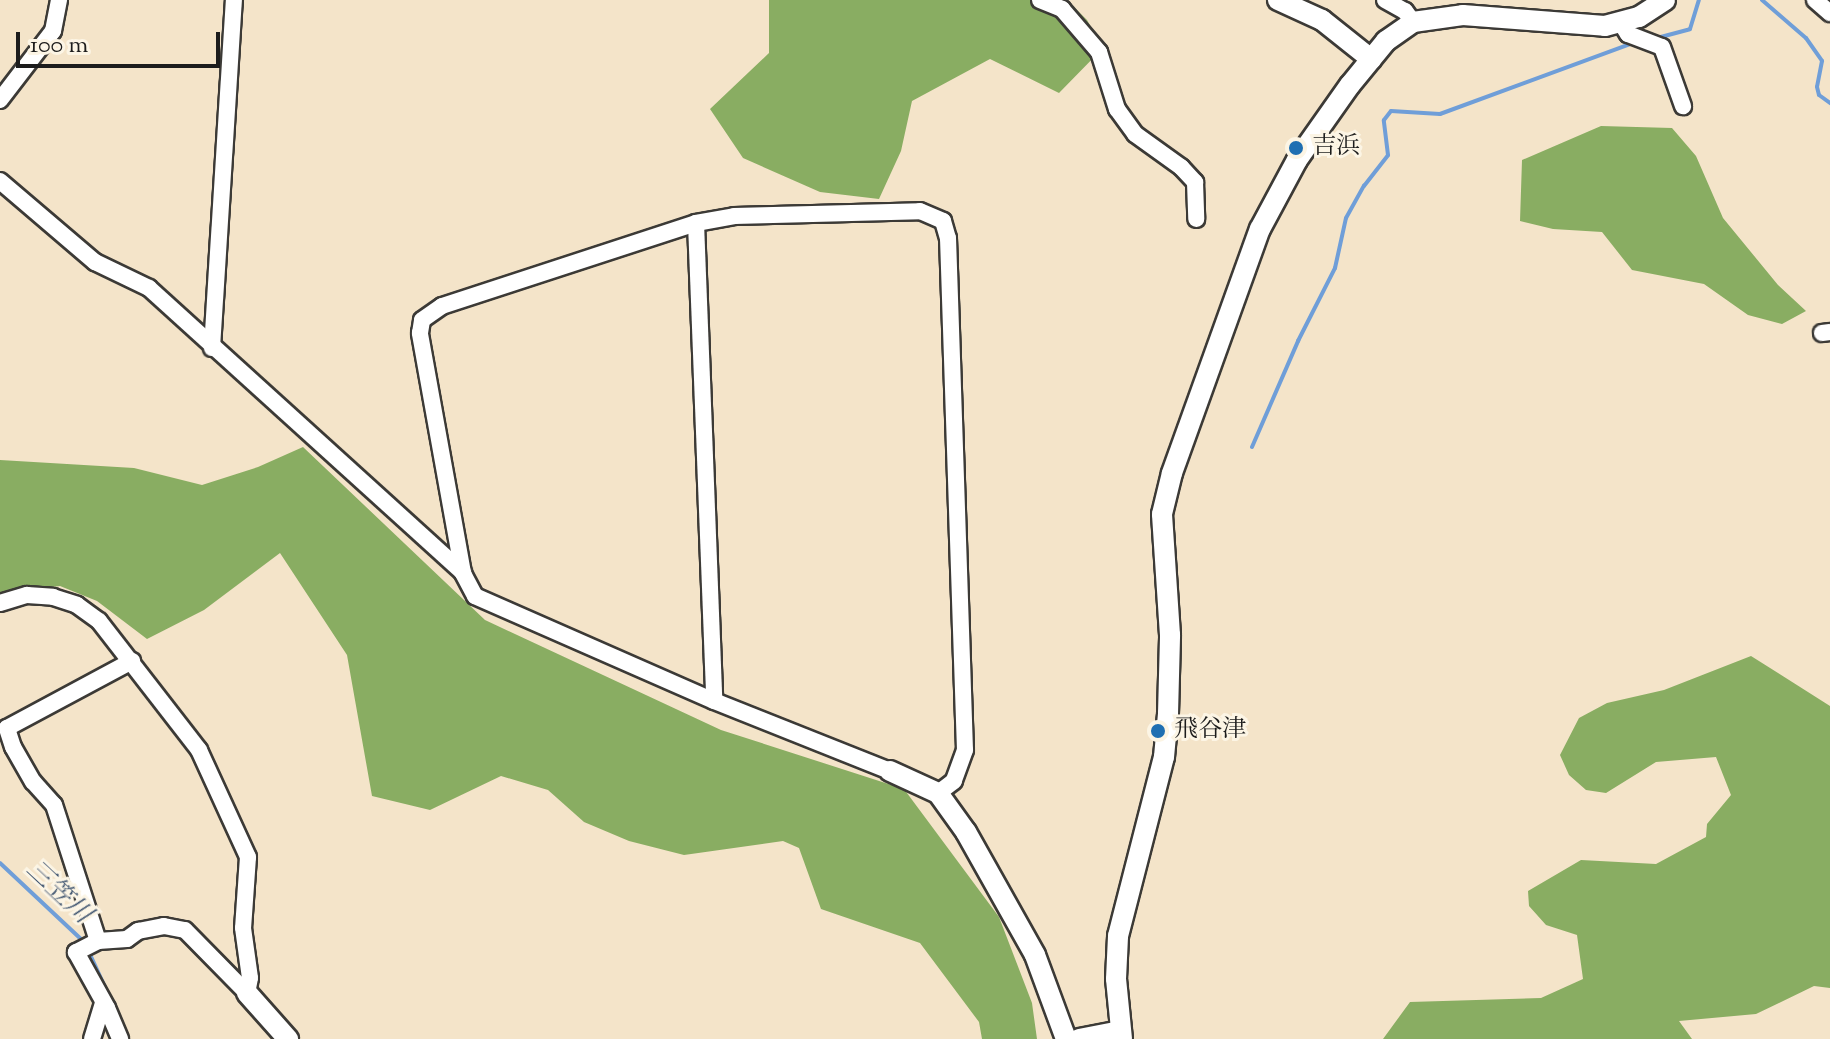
<!DOCTYPE html>
<html>
<head>
<meta charset="utf-8">
<style>
  body { margin:0 }
  #map { position:relative; width:1830px; height:1039px; overflow:hidden; background:#f4e4c9; font-family:"Sorts Mill Goudy","Noto Serif JP",serif }
  div>[style] { position:absolute }
  .forest>* { inset:0; background:#89ad62 }
  .stream>* { height:4px; margin:-2px; padding:0 2px; transform-origin:2px; border-radius:2px; background:#6f9ed8 }
  .roads { filter:drop-shadow(2px 0 #3c3a36) drop-shadow(-2px 0 #3c3a36) drop-shadow(0 2px #3c3a36) drop-shadow(0 -2px #3c3a36) }
  .minor>* { height:16px; margin:-8px; padding:0 8px; transform-origin:8px; border-radius:8px; background:#fff }
  .tertiary>* { height:20px; margin:-10px; padding:0 10px; transform-origin:10px; border-radius:10px; background:#fff }
  .dots>* { width:22px; height:22px; translate:-50% -50%; box-sizing:border-box; border:4px solid #fcf5e5; border-radius:50% }
  span { translate:-50% -50%; white-space:nowrap; text-align:center; line-height:1.15; -webkit-text-stroke:6px #fcf5e5; paint-order:stroke }
  .poi-label { font-size:24px; color:#1c1c1c }
  .left { translate:0 -50%; text-align:left }
  .water-label { font-size:26px; color:#415671; font-style:italic }
  .scale { position:absolute; left:16px; top:32px; width:204px; height:36px; box-sizing:border-box; border:4px solid #1c1c1c; border-top:0; padding-left:10px; font-size:24px; line-height:28px; white-space:nowrap; color:#1c1c1c; -webkit-text-stroke:6px #fcf5e5; paint-order:stroke }
</style>
</head>
<body>
<div id="map">
  <div class="forest">
    <i style="clip-path:polygon(769px 0,1067px 0,1087px 20px,1103px 48px,1059px 93px,990px 59px,912px 101px,901px 151px,879px 199px,820px 192px,743px 158px,710px 109px,769px 53px)"></i>
    <i style="clip-path:polygon(1601px 126px,1672px 128px,1696px 156px,1723px 218px,1778px 285px,1806px 311px,1782px 324px,1748px 315px,1704px 284px,1632px 270px,1602px 232px,1553px 229px,1520px 221px,1522px 160px)"></i>
    <i style="clip-path:polygon(303px 447px,485px 620px,721px 730px,904px 789px,999px 917px,1032px 1003px,1037px 1039px,982px 1039px,979px 1022px,920px 943px,821px 909px,799px 848px,783px 841px,684px 855px,629px 841px,584px 822px,548px 790px,501px 776px,430px 810px,372px 796px,347px 655px,280px 553px,204px 610px,147px 639px,97px 601px,60px 586px,0 593px,0 460px,134px 468px,202px 485px,258px 467px)"></i>
    <i style="clip-path:polygon(1751px 656px,1830px 706px,1830px 988px,1814px 986px,1756px 1014px,1679px 1021px,1692px 1039px,1383px 1039px,1410px 1002px,1541px 998px,1583px 979px,1577px 935px,1546px 925px,1529px 906px,1528px 891px,1581px 860px,1656px 864px,1706px 837px,1707px 824px,1731px 795px,1716px 757px,1656px 762px,1606px 793px,1586px 790px,1569px 775px,1560px 755px,1579px 718px,1607px 703px,1664px 690px)"></i>
  </div>
  <div class="stream">
    <i style="left:1762px;top:0;width:58px;rotate:40.8deg"></i>
    <i style="left:1806px;top:38px;width:28px;rotate:55deg"></i>
    <i style="left:1822px;top:61px;width:26px;rotate:101deg"></i>
    <i style="left:1817px;top:87px;width:8px;rotate:76deg"></i>
    <i style="left:1819px;top:95px;width:14px;rotate:36deg"></i>
    <i style="left:1657px;top:38px;width:34px;rotate:-15deg"></i>
    <i style="left:1690px;top:29px;width:30px;rotate:-73deg"></i>
    <i style="left:1252px;top:447px;width:116px;rotate:-66.5deg"></i>
    <i style="left:1298px;top:341px;width:82px;rotate:-63.1deg"></i>
    <i style="left:1335px;top:268px;width:51px;rotate:-77.6deg"></i>
    <i style="left:1346px;top:218px;width:37px;rotate:-61deg"></i>
    <i style="left:1364px;top:186px;width:39px;rotate:-52deg"></i>
    <i style="left:1388px;top:155px;width:35px;rotate:-97deg"></i>
    <i style="left:1384px;top:120px;width:11px;rotate:-52deg"></i>
    <i style="left:1391px;top:111px;width:49px;rotate:3.5deg"></i>
    <i style="left:1440px;top:114px;width:206px;rotate:-20.2deg"></i>
    <i style="left:0;top:863px;width:115px;rotate:43.2deg"></i>
    <i style="left:88px;top:950px;width:51px;rotate:65.5deg"></i>
  </div>
  <div class="roads">
    <div class="minor">
      <i style="left:1040px;top:0;width:24px;rotate:22deg"></i>
      <i style="left:1062px;top:9px;width:57px;rotate:49.3deg"></i>
      <i style="left:1099px;top:52px;width:60px;rotate:72.5deg"></i>
      <i style="left:1117px;top:109px;width:31px;rotate:54deg"></i>
      <i style="left:1135px;top:134px;width:57px;rotate:35.7deg"></i>
      <i style="left:1181px;top:167px;width:21px;rotate:47deg"></i>
      <i style="left:1195px;top:182px;width:37px;rotate:88deg"></i>
      <i style="left:1385px;top:0;width:23px;rotate:29deg"></i>
      <i style="left:1405px;top:11px;width:14px;rotate:54deg"></i>
      <i style="left:1815px;top:0;width:20px;rotate:41deg"></i>
      <i style="left:1621px;top:23px;width:13px;rotate:58deg"></i>
      <i style="left:1628px;top:34px;width:36px;rotate:21deg"></i>
      <i style="left:1662px;top:47px;width:63px;rotate:70.4deg"></i>
      <i style="left:0;top:100px;width:87px;rotate:-52.5deg"></i>
      <i style="left:53px;top:31px;width:32px;rotate:-79deg"></i>
      <i style="left:0;top:181px;width:125px;rotate:40.5deg"></i>
      <i style="left:95px;top:262px;width:60px;rotate:25.7deg"></i>
      <i style="left:149px;top:288px;width:424px;rotate:42.2deg"></i>
      <i style="left:696px;top:223px;width:478px;rotate:87.8deg"></i>
      <i style="left:1822px;top:333px;width:8px;rotate:-7deg"></i>
      <i style="left:212px;top:348px;width:349px;rotate:-86.4deg"></i>
      <i style="left:0;top:603px;width:28px;rotate:-17deg"></i>
      <i style="left:27px;top:595px;width:26px;rotate:4deg"></i>
      <i style="left:53px;top:597px;width:25px;rotate:18deg"></i>
      <i style="left:77px;top:605px;width:27px;rotate:36deg"></i>
      <i style="left:99px;top:621px;width:163px;rotate:52.2deg"></i>
      <i style="left:199px;top:750px;width:118px;rotate:65.4deg"></i>
      <i style="left:248px;top:857px;width:71px;rotate:94deg"></i>
      <i style="left:243px;top:928px;width:50px;rotate:82deg"></i>
      <i style="left:250px;top:978px;width:15px;rotate:101deg"></i>
      <i style="left:890px;top:771px;width:189px;rotate:-158.3deg"></i>
      <i style="left:714px;top:701px;width:261px;rotate:-156.3deg"></i>
      <i style="left:475px;top:596px;width:26px;rotate:-118deg"></i>
      <i style="left:463px;top:573px;width:244px;rotate:-100.2deg"></i>
      <i style="left:420px;top:333px;width:13px;rotate:-81deg"></i>
      <i style="left:422px;top:320px;width:24px;rotate:-35deg"></i>
      <i style="left:442px;top:306px;width:267px;rotate:-18.1deg"></i>
      <i style="left:696px;top:223px;width:39px;rotate:-10deg"></i>
      <i style="left:734px;top:216px;width:186px;rotate:-1.5deg"></i>
      <i style="left:920px;top:211px;width:25px;rotate:23deg"></i>
      <i style="left:943px;top:221px;width:18px;rotate:74deg"></i>
      <i style="left:948px;top:238px;width:512px;rotate:88.1deg"></i>
      <i style="left:965px;top:750px;width:33px;rotate:110deg"></i>
      <i style="left:954px;top:781px;width:20px;rotate:143deg"></i>
      <i style="left:98px;top:941px;width:143px;rotate:-107.9deg"></i>
      <i style="left:54px;top:805px;width:31px;rotate:-132deg"></i>
      <i style="left:33px;top:782px;width:40px;rotate:-119.7deg"></i>
      <i style="left:13px;top:747px;width:20px;rotate:-108deg"></i>
      <i style="left:7px;top:728px;width:142px;rotate:-28.2deg"></i>
      <i style="left:98px;top:941px;width:29px;rotate:-4deg"></i>
      <i style="left:127px;top:939px;width:14px;rotate:-36deg"></i>
      <i style="left:138px;top:931px;width:26px;rotate:-11deg"></i>
      <i style="left:164px;top:926px;width:21px;rotate:11deg"></i>
      <i style="left:185px;top:930px;width:88px;rotate:45.5deg"></i>
      <i style="left:98px;top:941px;width:25px;rotate:153deg"></i>
      <i style="left:76px;top:952px;width:64px;rotate:61deg"></i>
      <i style="left:107px;top:1008px;width:34px;rotate:67deg"></i>
      <i style="left:92px;top:1039px;width:37px;rotate:-73deg"></i>
    </div>
    <div class="tertiary">
      <i style="left:1278px;top:0;width:48px;rotate:24.4deg"></i>
      <i style="left:1322px;top:20px;width:63px;rotate:38.5deg"></i>
      <i style="left:890px;top:771px;width:53px;rotate:24.6deg"></i>
      <i style="left:938px;top:793px;width:48px;rotate:54.3deg"></i>
      <i style="left:966px;top:832px;width:141px;rotate:60.7deg"></i>
      <i style="left:1035px;top:955px;width:90px;rotate:69.7deg"></i>
      <i style="left:247px;top:993px;width:62px;rotate:48.3deg"></i>
      <i style="left:1079px;top:1039px;width:42px;rotate:-11deg"></i>
      <i style="left:1122px;top:1039px;width:60px;rotate:-95.7deg"></i>
      <i style="left:1116px;top:979px;width:43px;rotate:-87.3deg"></i>
      <i style="left:1118px;top:936px;width:185px;rotate:-75.6deg"></i>
      <i style="left:1164px;top:757px;width:43px;rotate:-84.7deg"></i>
      <i style="left:1168px;top:714px;width:79px;rotate:-88.5deg"></i>
      <i style="left:1170px;top:635px;width:121px;rotate:-93.8deg"></i>
      <i style="left:1162px;top:514px;width:42px;rotate:-76.3deg"></i>
      <i style="left:1172px;top:473px;width:259px;rotate:-70.2deg"></i>
      <i style="left:1260px;top:229px;width:78px;rotate:-61.8deg"></i>
      <i style="left:1297px;top:160px;width:92px;rotate:-54.8deg"></i>
      <i style="left:1350px;top:85px;width:57px;rotate:-50.7deg"></i>
      <i style="left:1386px;top:41px;width:33px;rotate:-35deg"></i>
      <i style="left:1413px;top:22px;width:50px;rotate:-8deg"></i>
      <i style="left:1463px;top:15px;width:142px;rotate:4.4deg"></i>
      <i style="left:1605px;top:26px;width:35px;rotate:-15deg"></i>
      <i style="left:1639px;top:17px;width:31px;rotate:-33deg"></i>
    </div>
  </div>
  <div class="dots">
    <i style="left:1296px;top:148px;background:#1f6fb2"></i>
    <i style="left:1158px;top:731px;background:#1f6fb2"></i>
  </div>
  <div class="poi-label">
    <span class="left" style="left:1312px;top:148px">吉浜</span>
    <span class="left" style="left:1174px;top:731px">飛谷津</span>
  </div>
  <div class="water-label">
    <span style="left:58px;top:893px;rotate:43deg">三笠川</span>
  </div>
  <div class="scale">100 m</div>
</div>
</body>
</html>
